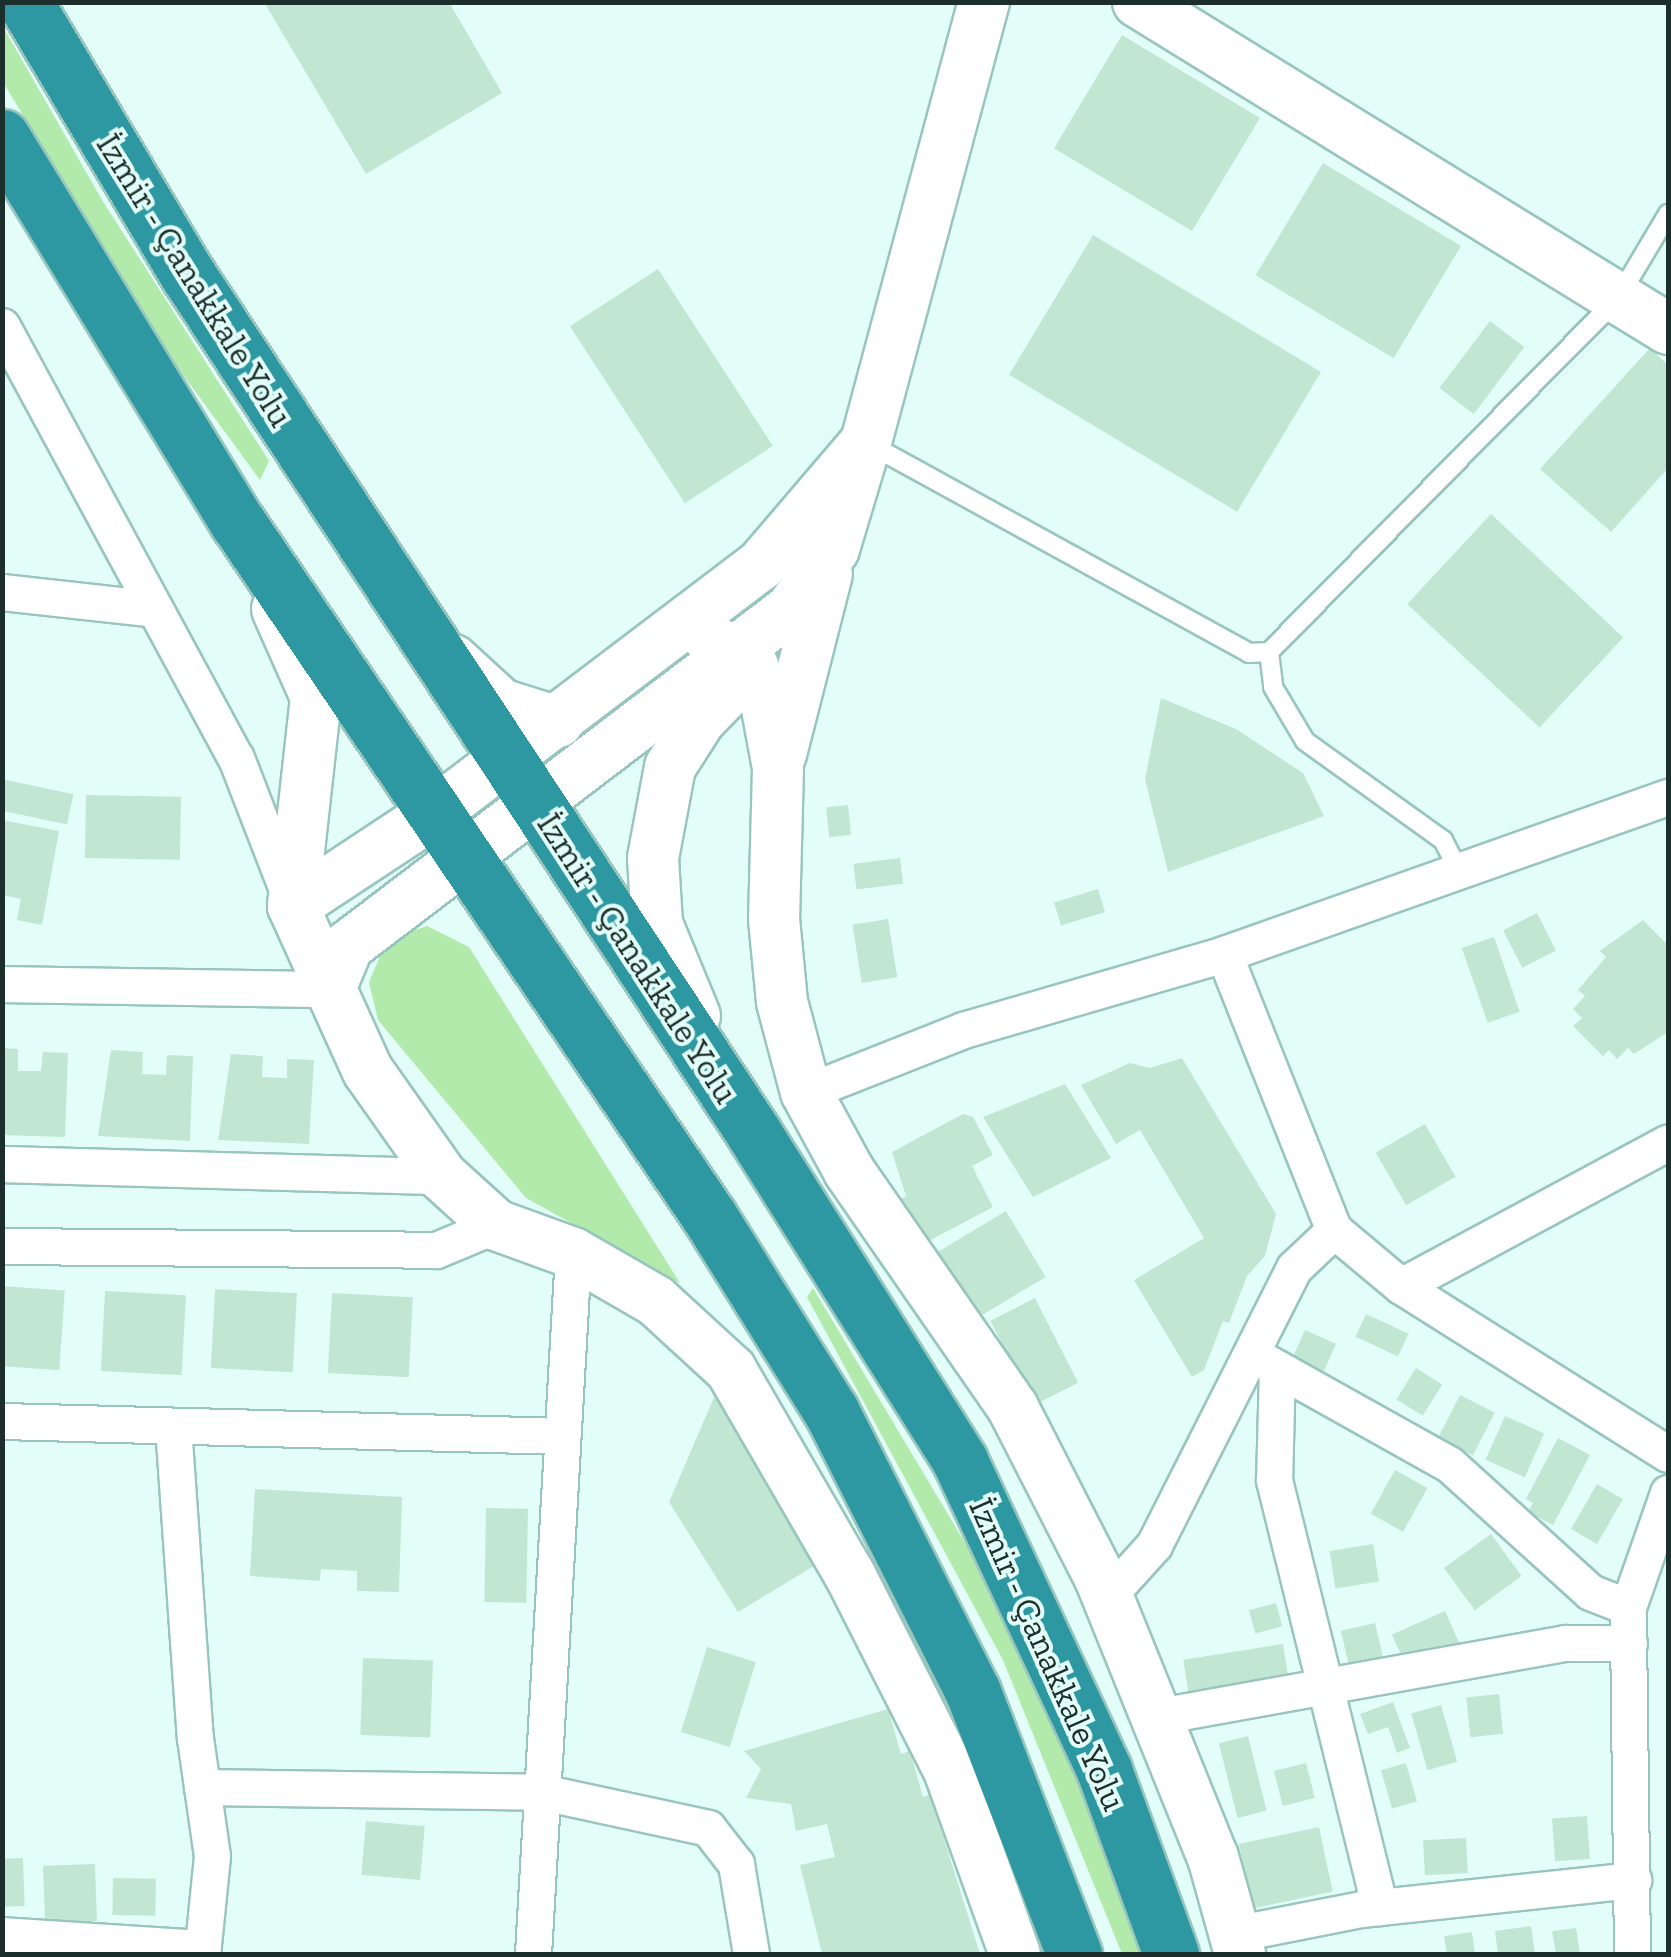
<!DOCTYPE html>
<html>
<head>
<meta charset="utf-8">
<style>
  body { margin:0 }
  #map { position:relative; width:1671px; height:1957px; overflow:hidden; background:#e3fef9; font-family:"Zilla Slab",serif }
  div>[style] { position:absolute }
  .green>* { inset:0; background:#b1eaaa }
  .building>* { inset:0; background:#c1e7d3; transform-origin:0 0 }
  .roads { filter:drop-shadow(2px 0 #98c5be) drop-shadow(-2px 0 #98c5be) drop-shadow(0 2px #98c5be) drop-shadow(0 -2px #98c5be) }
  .lane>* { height:18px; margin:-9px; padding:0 9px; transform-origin:9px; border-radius:9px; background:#fff }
  .street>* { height:35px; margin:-17.5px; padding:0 17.5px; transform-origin:17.5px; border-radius:17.5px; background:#fff }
  .secondary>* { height:50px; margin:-25px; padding:0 25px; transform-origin:25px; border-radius:25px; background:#fff }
  .highway>* { height:55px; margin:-27.5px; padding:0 27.5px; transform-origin:27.5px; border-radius:27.5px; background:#2d98a2 }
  span { translate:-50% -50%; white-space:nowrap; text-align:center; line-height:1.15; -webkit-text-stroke:8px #e3fef9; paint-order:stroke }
  .street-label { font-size:35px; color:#1d2f2c }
  .frame { position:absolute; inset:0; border:5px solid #1d2f2c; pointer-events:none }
</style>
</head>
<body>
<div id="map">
  <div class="green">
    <i style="clip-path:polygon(2px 25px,102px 200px,269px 461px,260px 480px,154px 335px,3px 82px)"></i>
    <i style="clip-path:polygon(427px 926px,469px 947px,680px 1283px,526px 1198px,378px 1020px,369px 982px,387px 940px)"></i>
    <i style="clip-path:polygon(813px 1288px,1026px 1645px,1143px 1954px,1122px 1954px,1003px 1660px,807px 1297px)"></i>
  </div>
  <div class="building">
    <i style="clip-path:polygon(264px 2px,449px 2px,502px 93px,366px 174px)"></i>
    <i style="left:1122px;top:35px;width:161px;height:132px;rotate:31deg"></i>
    <i style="left:1323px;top:163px;width:161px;height:131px;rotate:31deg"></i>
    <i style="left:1093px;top:235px;width:266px;height:163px;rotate:31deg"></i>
    <i style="left:658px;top:269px;width:211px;height:105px;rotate:57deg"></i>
    <i style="left:1490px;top:321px;width:43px;height:84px;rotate:37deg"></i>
    <i style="clip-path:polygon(1650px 348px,1668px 365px,1668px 468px,1611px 532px,1540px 469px)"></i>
    <i style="left:1491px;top:514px;width:181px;height:123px;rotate:43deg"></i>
    <i style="clip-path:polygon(1161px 698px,1236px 729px,1303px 773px,1324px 816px,1168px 872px,1145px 779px)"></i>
    <i style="left:2px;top:779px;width:73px;height:31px;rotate:12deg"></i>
    <i style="left:86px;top:795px;width:95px;height:63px;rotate:1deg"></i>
    <i style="left:848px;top:805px;width:30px;height:22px;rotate:84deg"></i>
    <i style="clip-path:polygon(2px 820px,59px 831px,42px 925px,17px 920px,21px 899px,2px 895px)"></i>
    <i style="left:900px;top:858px;width:26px;height:47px;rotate:83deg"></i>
    <i style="left:1098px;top:889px;width:24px;height:46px;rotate:73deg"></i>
    <i style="left:1537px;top:913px;width:42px;height:38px;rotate:63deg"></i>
    <i style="left:888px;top:919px;width:59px;height:36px;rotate:81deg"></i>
    <i style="clip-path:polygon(1643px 920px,1668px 945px,1668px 1032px,1634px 1054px,1628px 1048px,1617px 1059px,1609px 1050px,1603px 1056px,1573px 1026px,1582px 1018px,1573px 1009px,1585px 996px,1578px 990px,1606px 957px,1600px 951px)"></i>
    <i style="left:1494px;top:937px;width:79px;height:34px;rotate:71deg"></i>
    <i style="clip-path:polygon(2px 1048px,18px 1049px,18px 1071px,41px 1071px,43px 1052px,68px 1053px,65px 1137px,2px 1135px)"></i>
    <i style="clip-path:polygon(111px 1050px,143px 1052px,142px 1074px,166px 1075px,167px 1055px,193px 1056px,190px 1141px,98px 1136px)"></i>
    <i style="clip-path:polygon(231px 1054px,263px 1056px,262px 1077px,287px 1078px,287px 1059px,314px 1060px,309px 1144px,218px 1140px)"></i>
    <i style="clip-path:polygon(1182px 1058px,1276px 1214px,1265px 1256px,1247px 1276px,1229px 1323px,1223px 1321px,1204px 1370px,1192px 1377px,1134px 1280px,1204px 1238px,1140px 1130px,1116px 1144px,1081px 1085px,1130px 1063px,1150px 1068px)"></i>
    <i style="clip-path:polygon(1065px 1084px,1111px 1158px,1033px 1197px,983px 1117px)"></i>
    <i style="clip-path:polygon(963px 1114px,973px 1117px,993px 1155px,972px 1166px,993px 1207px,923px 1244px,900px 1199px,906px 1196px,892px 1152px)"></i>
    <i style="left:1425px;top:1124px;width:61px;height:57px;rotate:60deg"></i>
    <i style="left:1006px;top:1211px;width:77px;height:87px;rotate:59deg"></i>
    <i style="left:2px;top:1286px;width:63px;height:80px;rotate:4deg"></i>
    <i style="left:215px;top:1289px;width:82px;height:79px;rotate:3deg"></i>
    <i style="left:105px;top:1291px;width:81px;height:80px;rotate:3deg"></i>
    <i style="left:332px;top:1293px;width:81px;height:80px;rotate:3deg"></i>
    <i style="left:1035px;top:1298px;width:95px;height:50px;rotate:63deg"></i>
    <i style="left:1366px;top:1314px;width:47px;height:25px;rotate:25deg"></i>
    <i style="left:1305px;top:1330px;width:34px;height:30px;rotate:24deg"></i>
    <i style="left:1416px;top:1368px;width:31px;height:37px;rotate:32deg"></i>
    <i style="clip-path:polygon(715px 1395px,814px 1566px,738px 1612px,669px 1502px)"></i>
    <i style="left:1460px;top:1395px;width:39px;height:48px;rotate:27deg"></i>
    <i style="left:1505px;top:1416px;width:43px;height:48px;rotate:24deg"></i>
    <i style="clip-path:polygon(1558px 1438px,1590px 1455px,1553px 1525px,1528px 1512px,1533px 1503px,1526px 1499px)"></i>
    <i style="left:1395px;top:1470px;width:37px;height:50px;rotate:29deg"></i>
    <i style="left:1597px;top:1484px;width:30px;height:52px;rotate:30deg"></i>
    <i style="clip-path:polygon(255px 1489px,402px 1497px,399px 1592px,357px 1591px,357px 1571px,321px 1569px,320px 1581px,250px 1576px)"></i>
    <i style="left:486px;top:1508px;width:42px;height:94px;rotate:1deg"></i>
    <i style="left:1491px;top:1534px;width:52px;height:58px;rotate:54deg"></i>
    <i style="left:1373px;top:1544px;width:38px;height:44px;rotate:81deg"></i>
    <i style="left:1276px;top:1603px;width:24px;height:28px;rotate:75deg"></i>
    <i style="left:1445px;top:1611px;width:37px;height:58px;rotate:66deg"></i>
    <i style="left:1375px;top:1623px;width:39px;height:35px;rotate:77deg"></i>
    <i style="left:1283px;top:1644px;width:39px;height:101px;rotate:81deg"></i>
    <i style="left:707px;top:1647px;width:51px;height:89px;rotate:17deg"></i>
    <i style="left:363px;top:1658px;width:70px;height:77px;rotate:2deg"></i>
    <i style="left:1499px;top:1694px;width:40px;height:33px;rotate:84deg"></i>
    <i style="clip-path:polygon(1393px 1702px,1410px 1748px,1397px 1753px,1388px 1727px,1368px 1734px,1360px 1714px)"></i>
    <i style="left:1441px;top:1705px;width:59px;height:31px;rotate:74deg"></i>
    <i style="clip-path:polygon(888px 1709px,901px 1754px,910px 1751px,923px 1797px,930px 1794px,980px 1954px,822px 1954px,800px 1865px,835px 1857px,827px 1824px,796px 1831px,791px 1804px,746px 1798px,761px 1769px,744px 1751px)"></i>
    <i style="left:1248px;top:1736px;width:77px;height:30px;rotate:76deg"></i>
    <i style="left:1306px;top:1763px;width:36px;height:33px;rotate:76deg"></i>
    <i style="left:1406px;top:1763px;width:40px;height:26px;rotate:74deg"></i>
    <i style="left:1587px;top:1816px;width:43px;height:35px;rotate:86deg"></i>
    <i style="left:366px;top:1821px;width:59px;height:54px;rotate:5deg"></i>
    <i style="left:1319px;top:1827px;width:66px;height:82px;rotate:78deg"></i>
    <i style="left:1466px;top:1838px;width:35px;height:43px;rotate:87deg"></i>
    <i style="left:23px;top:1858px;width:48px;height:21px;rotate:88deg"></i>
    <i style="left:95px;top:1864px;width:57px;height:52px;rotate:88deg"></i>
    <i style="left:113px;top:1878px;width:43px;height:37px;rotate:1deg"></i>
    <i style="clip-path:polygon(1531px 1926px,1535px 1954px,1498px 1954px,1495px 1931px)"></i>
    <i style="clip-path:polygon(1576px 1928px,1580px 1954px,1556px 1954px,1552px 1931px)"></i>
    <i style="clip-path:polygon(1472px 1932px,1475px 1954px,1447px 1954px,1444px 1936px)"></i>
  </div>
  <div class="roads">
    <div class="lane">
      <i style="left:871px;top:445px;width:431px;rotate:28.8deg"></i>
      <i style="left:1249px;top:653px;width:20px;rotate:-3deg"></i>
      <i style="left:1269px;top:652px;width:497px;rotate:-45.4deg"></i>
      <i style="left:1618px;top:298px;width:98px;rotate:-59.2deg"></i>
      <i style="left:1269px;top:652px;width:35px;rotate:83deg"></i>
      <i style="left:1273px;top:687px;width:63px;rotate:59.3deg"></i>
      <i style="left:1305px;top:741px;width:170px;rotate:35.7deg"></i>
      <i style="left:1443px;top:840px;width:37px;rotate:63deg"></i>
    </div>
    <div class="street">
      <i style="left:2px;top:326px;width:491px;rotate:61.6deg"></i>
      <i style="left:236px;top:758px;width:152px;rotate:68.8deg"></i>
      <i style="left:2px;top:592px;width:154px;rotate:6.3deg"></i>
      <i style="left:1224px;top:954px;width:297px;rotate:68.3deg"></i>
      <i style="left:2px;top:984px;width:328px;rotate:0.9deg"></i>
      <i style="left:806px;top:1092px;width:169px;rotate:-21.5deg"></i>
      <i style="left:963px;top:1030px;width:272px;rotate:-16.2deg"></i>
      <i style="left:1224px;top:954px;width:471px;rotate:-19.5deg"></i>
      <i style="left:2px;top:1164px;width:440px;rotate:1.6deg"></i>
      <i style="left:2px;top:1246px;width:434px;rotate:0.5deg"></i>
      <i style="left:436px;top:1250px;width:65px;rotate:-22.6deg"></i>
      <i style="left:1401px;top:1286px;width:315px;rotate:32.2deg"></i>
      <i style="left:1259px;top:1358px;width:218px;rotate:29.2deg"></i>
      <i style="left:1449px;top:1464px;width:190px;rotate:42.2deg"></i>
      <i style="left:1590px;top:1592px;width:41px;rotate:21.5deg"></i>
      <i style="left:1277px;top:1368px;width:112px;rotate:91.5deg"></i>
      <i style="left:1274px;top:1480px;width:440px;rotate:76.1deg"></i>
      <i style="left:2px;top:1421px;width:560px;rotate:1.53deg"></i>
      <i style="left:173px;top:1426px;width:313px;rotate:86deg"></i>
      <i style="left:195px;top:1738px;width:119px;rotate:81.8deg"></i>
      <i style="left:212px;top:1856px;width:99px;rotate:95.8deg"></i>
      <i style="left:1107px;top:1597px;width:70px;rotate:-47.9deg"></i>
      <i style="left:1154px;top:1545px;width:310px;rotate:-63.2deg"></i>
      <i style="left:1294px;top:1268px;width:55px;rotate:-43.5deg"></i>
      <i style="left:1334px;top:1230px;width:87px;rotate:39.9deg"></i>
      <i style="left:1401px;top:1286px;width:303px;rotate:-28.3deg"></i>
      <i style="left:1159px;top:1716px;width:413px;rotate:-10.2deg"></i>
      <i style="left:1565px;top:1643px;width:64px"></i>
      <i style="left:202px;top:1787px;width:340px;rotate:0.8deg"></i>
      <i style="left:542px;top:1792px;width:170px;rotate:12.2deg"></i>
      <i style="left:708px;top:1828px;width:46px;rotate:52.1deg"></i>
      <i style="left:736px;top:1864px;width:91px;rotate:80.5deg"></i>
      <i style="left:1234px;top:1934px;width:129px;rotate:-11.1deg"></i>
      <i style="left:1361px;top:1909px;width:274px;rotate:-6.1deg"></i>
      <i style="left:2px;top:1935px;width:201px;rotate:3.7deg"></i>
      <i style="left:533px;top:1954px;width:702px;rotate:-86.73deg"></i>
      <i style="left:1632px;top:1954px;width:347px;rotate:-90.7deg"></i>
      <i style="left:1628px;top:1607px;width:121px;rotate:-70.7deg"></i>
    </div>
    <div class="secondary">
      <i style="left:1138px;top:2px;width:623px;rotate:31.67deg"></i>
      <i style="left:866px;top:442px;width:456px;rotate:-75deg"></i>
      <i style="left:277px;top:609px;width:96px;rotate:66.1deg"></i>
      <i style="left:316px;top:697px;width:210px;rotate:96.3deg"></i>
      <i style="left:293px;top:906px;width:181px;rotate:65.6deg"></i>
      <i style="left:368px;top:1071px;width:128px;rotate:54.8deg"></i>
      <i style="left:442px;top:1176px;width:73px;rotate:42.2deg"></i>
      <i style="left:496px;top:1225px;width:82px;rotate:20deg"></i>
      <i style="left:573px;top:1253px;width:96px;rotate:30deg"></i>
      <i style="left:656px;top:1301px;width:102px;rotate:42.6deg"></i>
      <i style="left:731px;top:1370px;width:237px;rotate:59.9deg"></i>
      <i style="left:850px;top:1575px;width:219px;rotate:63.1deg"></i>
      <i style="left:949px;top:1770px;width:195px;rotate:70.3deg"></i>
      <i style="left:707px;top:636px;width:55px;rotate:33.1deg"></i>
      <i style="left:753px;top:666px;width:29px;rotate:68deg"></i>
      <i style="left:764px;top:693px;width:76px;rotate:79.4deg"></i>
      <i style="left:778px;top:768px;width:151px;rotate:91.5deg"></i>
      <i style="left:774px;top:919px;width:83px;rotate:84.5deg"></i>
      <i style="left:782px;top:1002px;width:93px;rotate:75.1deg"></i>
      <i style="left:806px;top:1092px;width:90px;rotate:61.4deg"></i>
      <i style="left:849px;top:1171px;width:288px;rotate:55.3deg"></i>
      <i style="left:1013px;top:1408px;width:191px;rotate:62.9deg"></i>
      <i style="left:1100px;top:1578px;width:301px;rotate:68deg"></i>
      <i style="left:1213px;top:1857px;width:101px;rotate:74.4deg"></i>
      <i style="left:453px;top:660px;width:65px;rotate:42.5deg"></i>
      <i style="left:501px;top:704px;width:60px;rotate:17.5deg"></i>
      <i style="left:781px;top:754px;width:186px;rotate:-75.7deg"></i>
      <i style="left:293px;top:906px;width:169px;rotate:-33.4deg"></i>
      <i style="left:434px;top:813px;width:410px;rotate:-37.2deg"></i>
      <i style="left:761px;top:565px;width:162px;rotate:-49.5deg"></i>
      <i style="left:866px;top:442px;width:112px;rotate:106.7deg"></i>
      <i style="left:834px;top:549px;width:74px;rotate:125.6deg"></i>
      <i style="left:791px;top:609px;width:557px;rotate:142.74deg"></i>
      <i style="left:348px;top:946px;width:47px;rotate:112.7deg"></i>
      <i style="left:695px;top:1016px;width:100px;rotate:-112.4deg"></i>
      <i style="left:657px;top:924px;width:66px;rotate:-93.5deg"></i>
      <i style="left:653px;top:858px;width:93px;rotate:-79.4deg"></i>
      <i style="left:670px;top:767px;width:56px;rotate:-57.4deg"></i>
      <i style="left:700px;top:720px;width:66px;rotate:-45.6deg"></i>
    </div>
    <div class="highway">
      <i style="left:25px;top:2px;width:318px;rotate:59.2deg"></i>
      <i style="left:188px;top:275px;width:1026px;rotate:56.6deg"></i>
      <i style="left:753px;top:1132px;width:389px;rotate:57.8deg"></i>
      <i style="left:960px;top:1461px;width:341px;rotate:65deg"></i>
      <i style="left:1104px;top:1770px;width:196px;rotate:70deg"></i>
      <i style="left:2px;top:137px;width:452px;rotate:58.6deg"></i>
      <i style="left:238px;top:523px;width:838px;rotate:55.8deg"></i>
      <i style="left:709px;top:1216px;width:230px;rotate:58deg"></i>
      <i style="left:831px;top:1411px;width:315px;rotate:63.2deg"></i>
      <i style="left:973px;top:1692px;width:281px;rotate:68.9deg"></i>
    </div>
  </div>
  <div class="street-label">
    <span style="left:195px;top:280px;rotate:58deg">İzmir - Çanakkale Yolu</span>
    <span style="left:638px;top:958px;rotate:57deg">İzmir - Çanakkale Yolu</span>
    <span style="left:1048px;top:1654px;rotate:66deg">İzmir - Çanakkale Yolu</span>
  </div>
  <div class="frame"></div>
</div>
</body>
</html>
